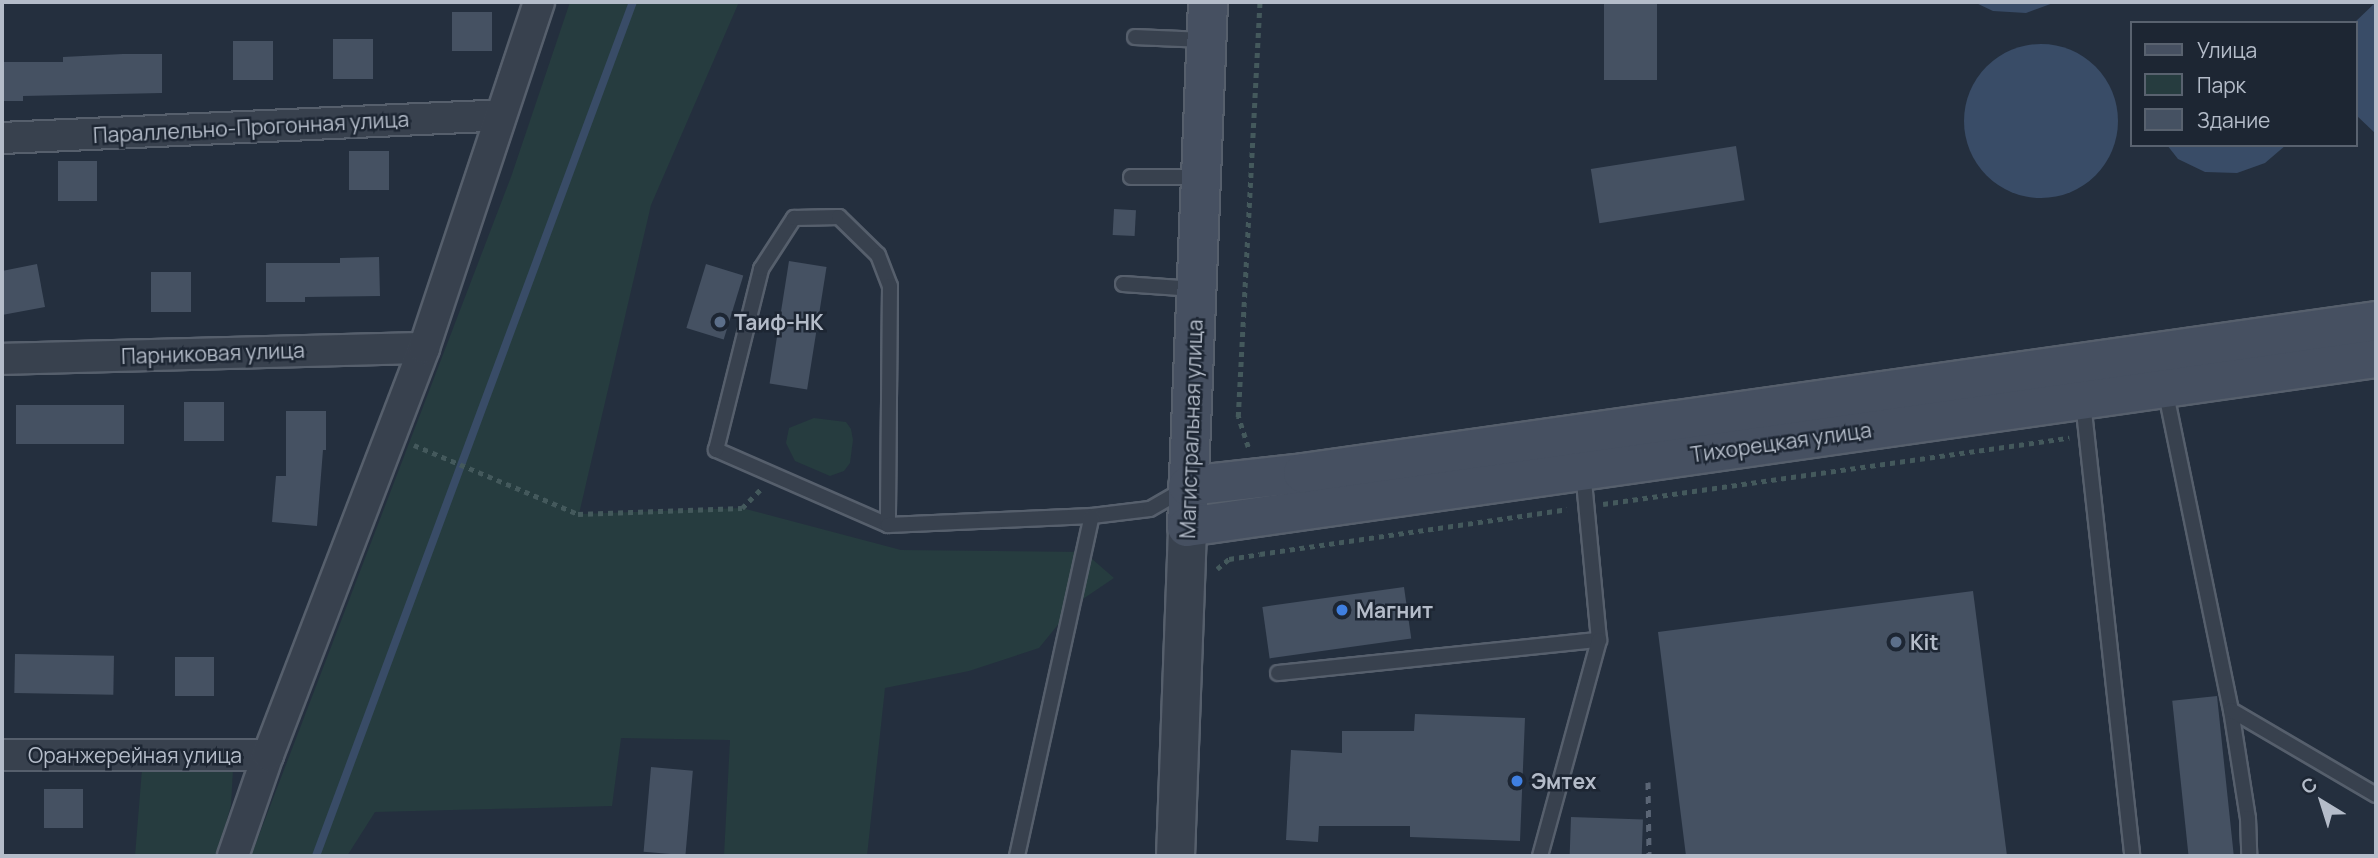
<!DOCTYPE html>
<html>
<head>
<meta charset="utf-8">
<style>
  body { margin:0 }
  #map { position:relative; width:2378px; height:858px; overflow:hidden; background:#242f3e; font-family:Manrope,sans-serif }
  div>[style] { position:absolute }
  .green>* { inset:0; background:#263c3f }
  .water>* { inset:0; background:#394c67 }
  .round { border-radius:50% }
  .stream>* { height:8px; margin:-4px; padding:0 4px; transform-origin:4px; border-radius:4px; background:#394c67 }
  .building>* { inset:0; background:#455162; transform-origin:0 0 }
  .path>* { height:4.5px; margin-top:-2.25px; transform-origin:0; background:repeating-linear-gradient(90deg,#44595c 0 5px,transparent 0 10px) }
  .roads { filter:drop-shadow(2px 0 #565f6c) drop-shadow(-2px 0 #565f6c) drop-shadow(0 2px #565f6c) drop-shadow(0 -2px #565f6c) }
  .service>* { height:14px; margin:-7px; padding:0 7px; transform-origin:7px; border-radius:7px; background:#38414e }
  .minor>* { height:30px; margin:-15px; padding:0 15px; transform-origin:15px; border-radius:15px; background:#38414e }
  .tertiary>* { height:37px; margin:-18.5px; padding:0 18.5px; transform-origin:18.5px; border-radius:18.5px; background:#38414e }
  .secondary>* { height:38px; margin:-19px; padding:0 19px; transform-origin:19px; border-radius:19px; background:#465061 }
  .rail>* { height:5px; margin-top:-2.5px; transform-origin:0; background:repeating-linear-gradient(90deg,#5a6575 0 7px,transparent 0 14px) }
  .dots>* { width:19px; height:19px; translate:-50% -50%; box-sizing:border-box; border:4px solid #1d2633; border-radius:50% }
  span { translate:-50% -50%; white-space:nowrap; text-align:center; line-height:1.15; -webkit-text-stroke:5px #1d2633; paint-order:stroke }
  .street-label { font-size:21px; color:#b4bcc9 }
  .poi-label { font-size:21px; color:#b4bcc9; font-weight:700 }
  .left { translate:0 -50%; text-align:left }
  .frame { position:absolute; inset:0; border:4px solid #b4bcc9; pointer-events:none }
  .legend { position:absolute; left:2130px; top:21px; width:228px; height:126px; box-sizing:border-box; background:#1d2633; border:2px solid #59626f; margin:0; padding:9px 12px; list-style:none; font-size:21px; color:#b4bcc9 }
  .legend li { display:flex; align-items:center; gap:14px; height:35px }
  .legend b { width:35px; border:2px solid #59626f }
  .north { position:absolute; left:2287px; top:767px; width:70px; height:70px; -webkit-text-stroke:5px #1d2633; paint-order:stroke; rotate:322deg; font-size:19px; font-weight:700; line-height:28px; text-align:center; color:#b4bcc9 }
  .north::after { content:''; display:block; margin:auto; width:24px; height:32px; background:#b4bcc9; clip-path:polygon(50% 0,100% 100%,50% 72%,0 100%) }
</style>
</head>
<body>
<div id="map">
  <div class="green">
    <i style="clip-path:polygon(570px 2px,739px 2px,651px 205px,579px 514px,742px 508px,901px 550px,1084px 552px,1114px 578px,1074px 605px,1039px 648px,969px 671px,885px 688px,867px 856px,724px 856px,730px 740px,621px 738px,612px 806px,375px 812px,347px 856px,251px 856px,511px 177px)"></i>
    <i style="clip-path:polygon(814px 418px,846px 422px,851px 429px,853px 440px,850px 463px,844px 471px,830px 476px,795px 461px,786px 443px,789px 428px)"></i>
    <i style="clip-path:polygon(142px 769px,233px 769px,231px 805px,217px 856px,135px 856px)"></i>
  </div>
  <div class="water">
    <i style="clip-path:polygon(1974px 2px,2056px 2px,2026px 13px,1993px 11px)"></i>
    <i style="clip-path:polygon(2376px 2px,2376px 134px,2355px 114px,2354px 23px)"></i>
    <i class="round" style="left:1964px;top:44px;width:154px;height:154px"></i>
    <i style="clip-path:polygon(2167px 145px,2286px 145px,2265px 163px,2237px 173px,2205px 172px,2178px 159px)"></i>
  </div>
  <div class="stream">
    <i style="left:316px;top:856px;width:911px;rotate:-69.64deg"></i>
  </div>
  <div class="building">
    <i style="left:1604px;top:2px;width:53px;height:78px"></i>
    <i style="left:452px;top:12px;width:40px;height:39px"></i>
    <i style="left:373px;top:39px;width:40px;height:40px;rotate:90deg"></i>
    <i style="left:233px;top:41px;width:40px;height:39px"></i>
    <i style="clip-path:polygon(123px 54px,162px 54px,162px 93px,23px 96px,23px 101px,2px 101px,2px 62px,63px 62px,63px 57px)"></i>
    <i style="left:1736px;top:146px;width:55px;height:147px;rotate:81deg"></i>
    <i style="left:389px;top:151px;width:39px;height:40px;rotate:90deg"></i>
    <i style="left:58px;top:161px;width:39px;height:40px"></i>
    <i style="left:1114px;top:209px;width:22px;height:26px;rotate:3deg"></i>
    <i style="clip-path:polygon(379px 257px,380px 296px,305px 297px,305px 302px,266px 302px,266px 263px,340px 263px,340px 258px)"></i>
    <i style="left:789px;top:261px;width:38px;height:124px;rotate:9deg"></i>
    <i style="clip-path:polygon(37px 264px,45px 307px,2px 315px,2px 271px)"></i>
    <i style="left:706px;top:264px;width:39px;height:67px;rotate:17deg"></i>
    <i style="left:191px;top:272px;width:40px;height:40px;rotate:90deg"></i>
    <i style="left:184px;top:402px;width:40px;height:39px"></i>
    <i style="left:124px;top:405px;width:39px;height:108px;rotate:90deg"></i>
    <i style="clip-path:polygon(286px 411px,326px 411px,326px 450px,323px 450px,317px 526px,272px 522px,276px 476px,286px 476px)"></i>
    <i style="left:1404px;top:587px;width:52px;height:143px;rotate:82deg"></i>
    <i style="clip-path:polygon(1973px 591px,2007px 856px,1686px 856px,1658px 632px)"></i>
    <i style="left:15px;top:654px;width:99px;height:39px;rotate:1deg"></i>
    <i style="left:175px;top:657px;width:39px;height:39px"></i>
    <i style="left:2217px;top:696px;width:161px;height:45px;rotate:84deg"></i>
    <i style="clip-path:polygon(1415px 714px,1525px 718px,1520px 841px,1410px 837px,1410px 826px,1319px 826px,1318px 842px,1286px 840px,1291px 750px,1342px 753px,1342px 731px,1414px 731px)"></i>
    <i style="left:651px;top:767px;width:42px;height:85px;rotate:5deg"></i>
    <i style="left:44px;top:789px;width:39px;height:39px"></i>
    <i style="left:1571px;top:817px;width:72px;height:39px;rotate:2deg"></i>
  </div>
  <div class="path">
    <i style="left:414px;top:445px;width:178px;rotate:22.8deg"></i>
    <i style="left:578px;top:514px;width:164px;rotate:-2.1deg"></i>
    <i style="left:742px;top:508px;width:27px;rotate:-45deg"></i>
    <i style="left:1248px;top:447px;width:32px;rotate:-108deg"></i>
    <i style="left:1238px;top:417px;width:416px;rotate:-87deg"></i>
    <i style="left:1603px;top:504px;width:471px;rotate:-8.1deg"></i>
    <i style="left:1260px;top:554px;width:310px;rotate:-8.3deg"></i>
    <i style="left:1217px;top:569px;width:16px;rotate:-40deg"></i>
    <i style="left:1229px;top:559px;width:31px;rotate:-9deg"></i>
  </div>
  <div class="roads">
    <div class="service">
      <i style="left:1135px;top:37px;width:69px;rotate:2.5deg"></i>
      <i style="left:1131px;top:177px;width:69px"></i>
      <i style="left:1123px;top:284px;width:72px;rotate:4deg"></i>
      <i style="left:2165px;top:389px;width:328px;rotate:78.4deg"></i>
      <i style="left:2231px;top:710px;width:109px;rotate:81.1deg"></i>
      <i style="left:2248px;top:818px;width:38px;rotate:88deg"></i>
      <i style="left:2083px;top:402px;width:457px;rotate:83.8deg"></i>
      <i style="left:888px;top:525px;width:188px;rotate:-156.4deg"></i>
      <i style="left:716px;top:450px;width:187px;rotate:-76deg"></i>
      <i style="left:761px;top:269px;width:61px;rotate:-57.1deg"></i>
      <i style="left:794px;top:218px;width:45px;rotate:-1.3deg"></i>
      <i style="left:839px;top:217px;width:54px;rotate:44.3deg"></i>
      <i style="left:878px;top:255px;width:33px;rotate:69deg"></i>
      <i style="left:890px;top:286px;width:239px;rotate:90.5deg"></i>
      <i style="left:888px;top:525px;width:204px;rotate:-2.5deg"></i>
      <i style="left:1092px;top:516px;width:58px;rotate:-6.9deg"></i>
      <i style="left:1150px;top:509px;width:39px;rotate:-30deg"></i>
      <i style="left:1278px;top:673px;width:323px;rotate:-5.9deg"></i>
      <i style="left:1599px;top:640px;width:170px;rotate:-95.4deg"></i>
      <i style="left:2231px;top:710px;width:168px;rotate:30.4deg"></i>
      <i style="left:1017px;top:856px;width:348px;rotate:-77.6deg"></i>
      <i style="left:1540px;top:856px;width:224px;rotate:-74.7deg"></i>
    </div>
    <div class="minor">
      <i style="left:2px;top:138px;width:499px;rotate:-2.6deg"></i>
      <i style="left:2px;top:359px;width:422px;rotate:-1.5deg"></i>
      <i style="left:2px;top:755px;width:266px"></i>
      <i style="left:233px;top:856px;width:107px;rotate:-70.9deg"></i>
      <i style="left:268px;top:755px;width:436px;rotate:-69deg"></i>
      <i style="left:424px;top:348px;width:365px;rotate:-71.6deg"></i>
    </div>
    <div class="tertiary">
      <i style="left:1175px;top:856px;width:329px;rotate:-87.9deg"></i>
    </div>
    <div class="secondary">
      <i style="left:1208px;top:2px;width:525px;rotate:92.29deg"></i>
      <i style="left:1187px;top:527px;width:1201px;rotate:-8.09deg"></i>
      <i style="left:1188px;top:486px;width:116px;rotate:-6.4deg"></i>
      <i style="left:1303px;top:473px;width:1084px;rotate:-8.06deg"></i>
    </div>
  </div>
  <div class="rail">
    <i style="left:1648px;top:782px;width:74px;rotate:89.2deg"></i>
  </div>
  <div class="dots">
    <i style="left:720px;top:322px;background:#5c6f8a"></i>
    <i style="left:1342px;top:610px;background:#3f7fe0"></i>
    <i style="left:1896px;top:642px;background:#5c6f8a"></i>
    <i style="left:1517px;top:781px;background:#3f7fe0"></i>
  </div>
  <div class="street-label">
    <span style="left:251px;top:127px;rotate:-3deg">Параллельно-Прогонная улица</span>
    <span style="left:213px;top:353px;rotate:-2deg">Парниковая улица</span>
    <span style="left:1191px;top:429px;rotate:-88deg">Магистральная улица</span>
    <span style="left:1781px;top:442px;rotate:-8deg">Тихорецкая улица</span>
    <span style="left:135px;top:755px">Оранжерейная улица</span>
  </div>
  <div class="poi-label">
    <span class="left" style="left:734px;top:322px">Таиф-НК</span>
    <span class="left" style="left:1356px;top:610px">Магнит</span>
    <span class="left" style="left:1910px;top:642px">Kit</span>
    <span class="left" style="left:1531px;top:781px">Эмтех</span>
  </div>
  <div class="frame"></div>
  <ul class="legend">
  <li><b style="height:9px;background:#465061"></b>Улица</li>
  <li><b style="height:19px;background:#263c3f"></b>Парк</li>
  <li><b style="height:19px;background:#455162"></b>Здание</li>
  </ul>
  <div class="north">С</div>
</div>
</body>
</html>
